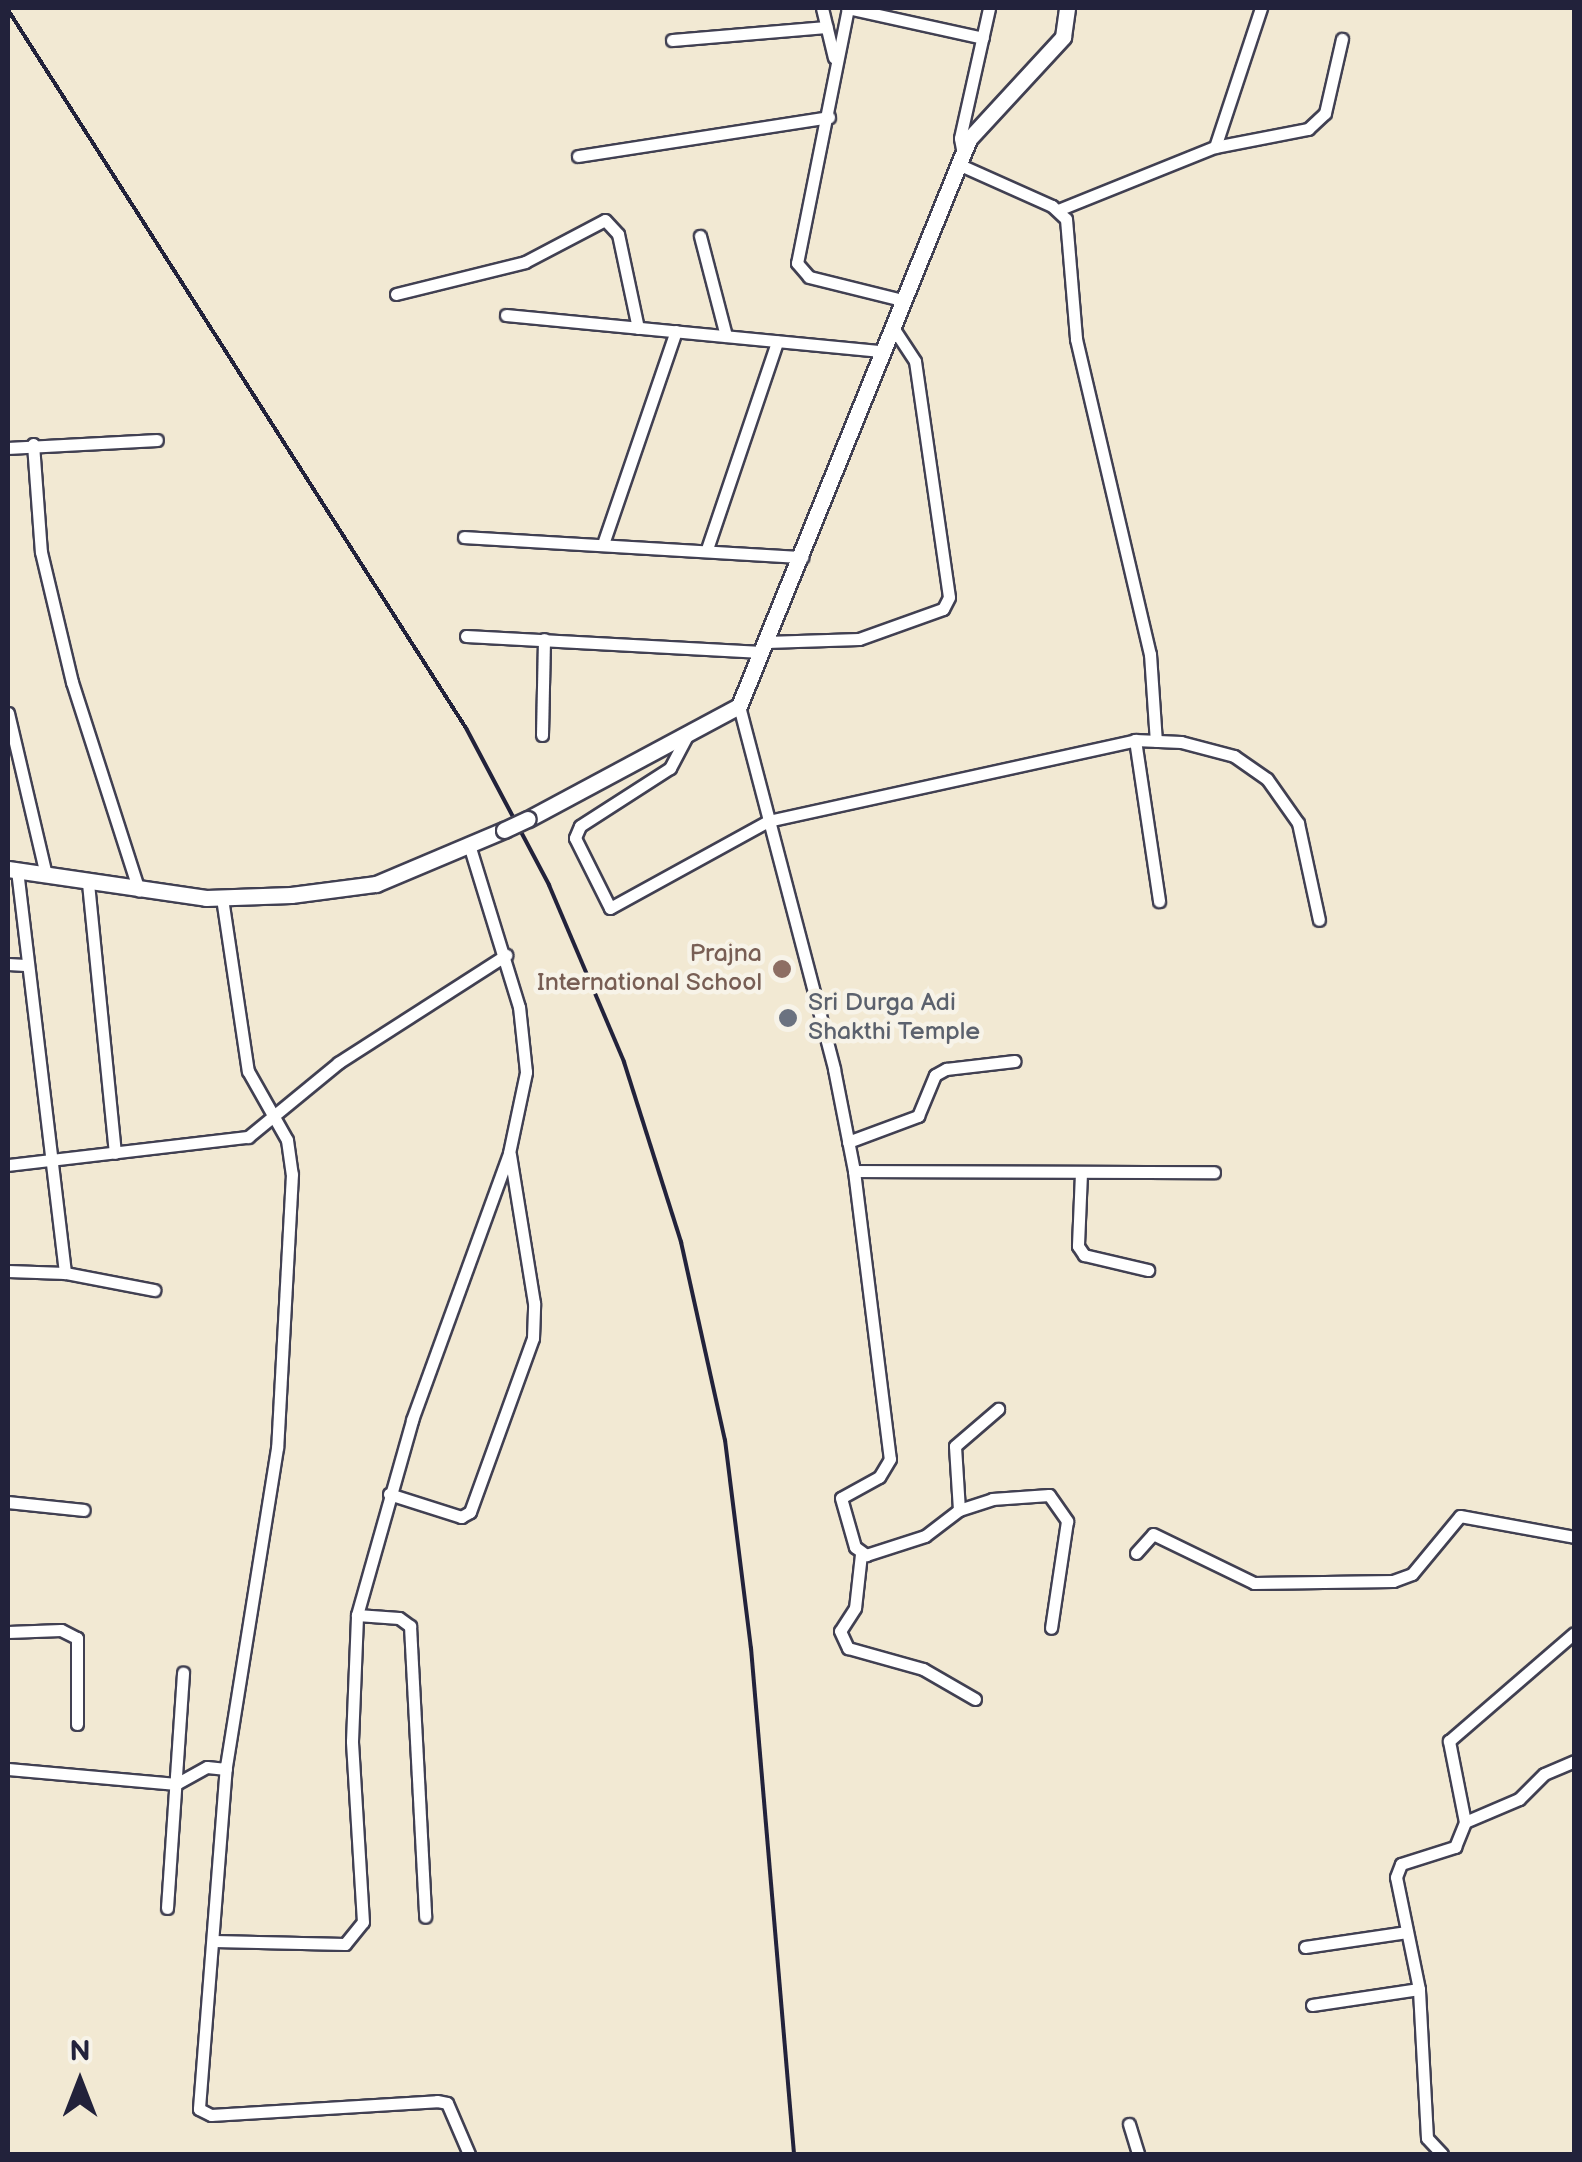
<!DOCTYPE html>
<html>
<head>
<meta charset="utf-8">
<style>
  body { margin:0 }
  #map { position:relative; width:1582px; height:2162px; overflow:hidden; background:#f2e9d3; font-family:"Balsamiq Sans",sans-serif }
  div>[style] { position:absolute }
  .roads { filter:drop-shadow(2px 0 #414052) drop-shadow(-2px 0 #414052) drop-shadow(0 2px #414052) drop-shadow(0 -2px #414052) }
  .minor>* { height:11px; margin:-5.5px; padding:0 5.5px; transform-origin:5.5px; border-radius:5.5px; background:#fff }
  .tertiary>* { height:15px; margin:-7.5px; padding:0 7.5px; transform-origin:7.5px; border-radius:7.5px; background:#fff }
  .rail>* { height:4px; margin:-2px; padding:0 2px; transform-origin:2px; border-radius:2px; background:#22223b }
  .bridges { filter:drop-shadow(2px 0 #414052) drop-shadow(-2px 0 #414052) drop-shadow(0 2px #414052) drop-shadow(0 -2px #414052) }
  .tertiary-bridge>* { height:15px; margin:-7.5px; padding:0 7.5px; transform-origin:7.5px; border-radius:7.5px; background:#fff }
  .dots>* { width:28px; height:28px; translate:-50% -50%; box-sizing:border-box; border:5px solid #f7f3e8; border-radius:50% }
  span { translate:-50% -50%; white-space:nowrap; text-align:center; line-height:1.15; -webkit-text-stroke:9px #f7f3e8; paint-order:stroke }
  .education-label { font-size:25px; color:#785e54 }
  .right { translate:-100% -50%; text-align:right }
  .worship-label { font-size:25px; color:#5b616d }
  .left { translate:0 -50%; text-align:left }
  .frame { position:absolute; inset:0; border:10px solid #22223b; pointer-events:none }
  .north { position:absolute; left:30px; top:2032px; width:100px; height:100px; -webkit-text-stroke:8px #f7f3e8; paint-order:stroke; rotate:0deg; font-size:28px; font-weight:700; line-height:40px; text-align:center; color:#22223b }
  .north::after { content:''; display:block; margin:auto; width:35px; height:45px; background:#22223b; clip-path:polygon(50% 0,100% 100%,50% 72%,0 100%) }
</style>
</head>
<body>
<div id="map">
  <div class="roads">
    <div class="minor">
      <i style="left:822px;top:8px;width:51px;rotate:76.5deg"></i>
      <i style="left:847px;top:8px;width:139px;rotate:12.4deg"></i>
      <i style="left:848px;top:8px;width:260px;rotate:101.3deg"></i>
      <i style="left:797px;top:263px;width:18px;rotate:49deg"></i>
      <i style="left:809px;top:277px;width:96px;rotate:13.9deg"></i>
      <i style="left:672px;top:40px;width:155px;rotate:-4.8deg"></i>
      <i style="left:1215px;top:147px;width:146px;rotate:-71.7deg"></i>
      <i style="left:963px;top:154px;width:16px;rotate:-101deg"></i>
      <i style="left:960px;top:138px;width:133px;rotate:-77.4deg"></i>
      <i style="left:578px;top:156px;width:254px;rotate:-8.8deg"></i>
      <i style="left:958px;top:164px;width:103px;rotate:24.1deg"></i>
      <i style="left:1052px;top:206px;width:19px;rotate:43deg"></i>
      <i style="left:1066px;top:219px;width:120px;rotate:85.2deg"></i>
      <i style="left:1076px;top:339px;width:324px;rotate:76.8deg"></i>
      <i style="left:1150px;top:654px;width:87px;rotate:86.1deg"></i>
      <i style="left:1058px;top:210px;width:169px;rotate:-21.9deg"></i>
      <i style="left:1215px;top:147px;width:95px;rotate:-11deg"></i>
      <i style="left:1308px;top:129px;width:23px;rotate:-43deg"></i>
      <i style="left:1325px;top:113px;width:76px;rotate:-77.1deg"></i>
      <i style="left:700px;top:236px;width:103px;rotate:75.4deg"></i>
      <i style="left:396px;top:294px;width:133px;rotate:-13.9deg"></i>
      <i style="left:525px;top:262px;width:90px;rotate:-27.7deg"></i>
      <i style="left:605px;top:220px;width:19px;rotate:47deg"></i>
      <i style="left:618px;top:234px;width:96px;rotate:78deg"></i>
      <i style="left:506px;top:315px;width:379px;rotate:5.5deg"></i>
      <i style="left:33px;top:444px;width:108px;rotate:85.8deg"></i>
      <i style="left:41px;top:552px;width:134px;rotate:76.6deg"></i>
      <i style="left:72px;top:682px;width:219px;rotate:72.2deg"></i>
      <i style="left:8px;top:448px;width:149px;rotate:-3.1deg"></i>
      <i style="left:464px;top:537px;width:339px;rotate:3.4deg"></i>
      <i style="left:603px;top:544px;width:225px;rotate:-71.1deg"></i>
      <i style="left:707px;top:549px;width:219px;rotate:-71.3deg"></i>
      <i style="left:466px;top:636px;width:296px;rotate:3.1deg"></i>
      <i style="left:766px;top:642px;width:93px;rotate:-1.8deg"></i>
      <i style="left:859px;top:639px;width:89px;rotate:-19.7deg"></i>
      <i style="left:943px;top:609px;width:13px;rotate:-63deg"></i>
      <i style="left:949px;top:597px;width:238px;rotate:-98.2deg"></i>
      <i style="left:915px;top:361px;width:42px;rotate:-123.3deg"></i>
      <i style="left:739px;top:706px;width:375px;rotate:75.3deg"></i>
      <i style="left:834px;top:1069px;width:104px;rotate:78.9deg"></i>
      <i style="left:854px;top:1171px;width:290px;rotate:82.9deg"></i>
      <i style="left:890px;top:1459px;width:21px;rotate:121deg"></i>
      <i style="left:879px;top:1477px;width:43px;rotate:151.1deg"></i>
      <i style="left:841px;top:1498px;width:51px;rotate:74.1deg"></i>
      <i style="left:855px;top:1547px;width:14px;rotate:36deg"></i>
      <i style="left:866px;top:1555px;width:62px;rotate:-17.9deg"></i>
      <i style="left:925px;top:1536px;width:43px;rotate:-37.4deg"></i>
      <i style="left:959px;top:1510px;width:35px;rotate:-18deg"></i>
      <i style="left:992px;top:1499px;width:57px;rotate:-4deg"></i>
      <i style="left:1049px;top:1495px;width:32px;rotate:55deg"></i>
      <i style="left:1067px;top:1521px;width:108px;rotate:98.5deg"></i>
      <i style="left:8px;top:713px;width:166px;rotate:76.8deg"></i>
      <i style="left:689px;top:732px;width:41px;rotate:117.8deg"></i>
      <i style="left:670px;top:768px;width:107px;rotate:147.2deg"></i>
      <i style="left:580px;top:826px;width:13px;rotate:113deg"></i>
      <i style="left:575px;top:838px;width:78px;rotate:63.4deg"></i>
      <i style="left:610px;top:908px;width:180px;rotate:-28.8deg"></i>
      <i style="left:768px;top:821px;width:376px;rotate:-12.4deg"></i>
      <i style="left:1135px;top:740px;width:46px;rotate:2.5deg"></i>
      <i style="left:1181px;top:742px;width:55px;rotate:14.8deg"></i>
      <i style="left:1234px;top:756px;width:40px;rotate:34.9deg"></i>
      <i style="left:1267px;top:779px;width:54px;rotate:54.8deg"></i>
      <i style="left:1298px;top:823px;width:99px;rotate:77.8deg"></i>
      <i style="left:542px;top:735px;width:96px;rotate:-88.8deg"></i>
      <i style="left:1135px;top:740px;width:163px;rotate:81.5deg"></i>
      <i style="left:17px;top:870px;width:406px;rotate:83.2deg"></i>
      <i style="left:88px;top:883px;width:271px;rotate:84.3deg"></i>
      <i style="left:222px;top:898px;width:175px;rotate:81.5deg"></i>
      <i style="left:248px;top:1071px;width:79px;rotate:60.5deg"></i>
      <i style="left:287px;top:1140px;width:34px;rotate:82deg"></i>
      <i style="left:292px;top:1174px;width:274px;rotate:93.1deg"></i>
      <i style="left:277px;top:1448px;width:321px;rotate:99.1deg"></i>
      <i style="left:226px;top:1765px;width:345px;rotate:94.5deg"></i>
      <i style="left:199px;top:2109px;width:13px;rotate:27deg"></i>
      <i style="left:211px;top:2115px;width:226px;rotate:-3.5deg"></i>
      <i style="left:437px;top:2101px;width:10px;rotate:11deg"></i>
      <i style="left:447px;top:2103px;width:56px;rotate:66.7deg"></i>
      <i style="left:8px;top:964px;width:17px;rotate:3deg"></i>
      <i style="left:848px;top:1142px;width:75px;rotate:-20.4deg"></i>
      <i style="left:918px;top:1116px;width:44px;rotate:-67.5deg"></i>
      <i style="left:935px;top:1075px;width:13px;rotate:-29deg"></i>
      <i style="left:946px;top:1069px;width:69px;rotate:-6.6deg"></i>
      <i style="left:8px;top:1165px;width:242px;rotate:-6.7deg"></i>
      <i style="left:248px;top:1137px;width:117px;rotate:-39.4deg"></i>
      <i style="left:338px;top:1063px;width:200px;rotate:-32.7deg"></i>
      <i style="left:854px;top:1171px;width:360px;rotate:0.2deg"></i>
      <i style="left:1081px;top:1173px;width:73px;rotate:92.4deg"></i>
      <i style="left:1078px;top:1246px;width:11px;rotate:56deg"></i>
      <i style="left:1084px;top:1255px;width:66px;rotate:13.2deg"></i>
      <i style="left:8px;top:1271px;width:57px;rotate:2deg"></i>
      <i style="left:65px;top:1273px;width:91px;rotate:10.8deg"></i>
      <i style="left:389px;top:1494px;width:76px;rotate:17.7deg"></i>
      <i style="left:461px;top:1517px;width:10px;rotate:-29deg"></i>
      <i style="left:470px;top:1512px;width:185px;rotate:-70.1deg"></i>
      <i style="left:533px;top:1338px;width:35px;rotate:-88deg"></i>
      <i style="left:534px;top:1303px;width:150px;rotate:-99.2deg"></i>
      <i style="left:8px;top:1502px;width:76px;rotate:6deg"></i>
      <i style="left:959px;top:1510px;width:64px;rotate:-93.6deg"></i>
      <i style="left:955px;top:1446px;width:57px;rotate:-40.7deg"></i>
      <i style="left:1136px;top:1553px;width:25px;rotate:-48deg"></i>
      <i style="left:1153px;top:1534px;width:112px;rotate:25.9deg"></i>
      <i style="left:1254px;top:1583px;width:139px;rotate:-0.8deg"></i>
      <i style="left:1393px;top:1581px;width:20px;rotate:-20deg"></i>
      <i style="left:1412px;top:1574px;width:75px;rotate:-50.4deg"></i>
      <i style="left:1460px;top:1516px;width:116px;rotate:10.4deg"></i>
      <i style="left:861px;top:1554px;width:54px;rotate:96.3deg"></i>
      <i style="left:855px;top:1608px;width:27px;rotate:123deg"></i>
      <i style="left:840px;top:1631px;width:19px;rotate:65deg"></i>
      <i style="left:848px;top:1648px;width:78px;rotate:15.6deg"></i>
      <i style="left:923px;top:1669px;width:60px;rotate:30deg"></i>
      <i style="left:357px;top:1615px;width:42px;rotate:4.1deg"></i>
      <i style="left:399px;top:1618px;width:14px;rotate:36deg"></i>
      <i style="left:410px;top:1626px;width:291px;rotate:87deg"></i>
      <i style="left:8px;top:1632px;width:53px;rotate:-2.2deg"></i>
      <i style="left:61px;top:1630px;width:18px;rotate:27deg"></i>
      <i style="left:77px;top:1638px;width:86px;rotate:90deg"></i>
      <i style="left:8px;top:1769px;width:169px;rotate:5.1deg"></i>
      <i style="left:176px;top:1784px;width:35px;rotate:-29deg"></i>
      <i style="left:207px;top:1767px;width:19px;rotate:6deg"></i>
      <i style="left:1465px;top:1822px;width:59px;rotate:-23.1deg"></i>
      <i style="left:1519px;top:1799px;width:35px;rotate:-45deg"></i>
      <i style="left:1544px;top:1774px;width:33px;rotate:-23deg"></i>
      <i style="left:167px;top:1908px;width:236px;rotate:-86.1deg"></i>
      <i style="left:214px;top:1941px;width:131px;rotate:1.3deg"></i>
      <i style="left:345px;top:1944px;width:28px;rotate:-51deg"></i>
      <i style="left:363px;top:1922px;width:181px;rotate:-93.5deg"></i>
      <i style="left:352px;top:1741px;width:126px;rotate:-87.7deg"></i>
      <i style="left:357px;top:1615px;width:203px;rotate:-74.2deg"></i>
      <i style="left:412px;top:1420px;width:284px;rotate:-70deg"></i>
      <i style="left:509px;top:1153px;width:83px;rotate:-78.1deg"></i>
      <i style="left:526px;top:1072px;width:65px;rotate:-96.1deg"></i>
      <i style="left:519px;top:1007px;width:170px;rotate:-107.1deg"></i>
      <i style="left:1305px;top:1947px;width:103px;rotate:-8.4deg"></i>
      <i style="left:1312px;top:2005px;width:108px;rotate:-8.5deg"></i>
      <i style="left:1129px;top:2124px;width:31px;rotate:73deg"></i>
      <i style="left:1442px;top:2154px;width:22px;rotate:-133deg"></i>
      <i style="left:1427px;top:2138px;width:149px;rotate:-93.1deg"></i>
      <i style="left:1419px;top:1989px;width:114px;rotate:-101.6deg"></i>
      <i style="left:1396px;top:1877px;width:14px;rotate:-69deg"></i>
      <i style="left:1401px;top:1864px;width:57px;rotate:-17.5deg"></i>
      <i style="left:1455px;top:1847px;width:27px;rotate:-68deg"></i>
      <i style="left:1465px;top:1822px;width:83px;rotate:-101.2deg"></i>
      <i style="left:1449px;top:1741px;width:165px;rotate:-40.8deg"></i>
    </div>
    <div class="tertiary">
      <i style="left:528px;top:819px;width:239px;rotate:-28.2deg"></i>
      <i style="left:739px;top:706px;width:612px;rotate:-67.92deg"></i>
      <i style="left:969px;top:139px;width:139px;rotate:-47.3deg"></i>
      <i style="left:1063px;top:37px;width:29px;rotate:-82deg"></i>
      <i style="left:8px;top:869px;width:200px;rotate:8.3deg"></i>
      <i style="left:206px;top:898px;width:85px;rotate:-2deg"></i>
      <i style="left:291px;top:895px;width:86px;rotate:-7.4deg"></i>
      <i style="left:376px;top:884px;width:139px;rotate:-22.9deg"></i>
    </div>
  </div>
  <div class="rail">
    <i style="left:8px;top:10px;width:852px;rotate:57.47deg"></i>
    <i style="left:466px;top:728px;width:178px;rotate:62.1deg"></i>
    <i style="left:549px;top:885px;width:192px;rotate:67deg"></i>
    <i style="left:624px;top:1062px;width:189px;rotate:72.4deg"></i>
    <i style="left:681px;top:1242px;width:203px;rotate:77.5deg"></i>
    <i style="left:725px;top:1440px;width:210px;rotate:82.9deg"></i>
    <i style="left:751px;top:1648px;width:508px;rotate:85.14deg"></i>
  </div>
  <div class="bridges">
    <div class="tertiary-bridge">
      <i style="left:504px;top:830px;width:26px;rotate:-25deg"></i>
    </div>
  </div>
  <div class="dots">
    <i style="left:782px;top:969px;background:#8d6e63"></i>
    <i style="left:788px;top:1018px;background:#6b7280"></i>
  </div>
  <div class="education-label">
    <span class="right" style="left:762px;top:969px">Prajna<br>International School</span>
  </div>
  <div class="worship-label">
    <span class="left" style="left:808px;top:1018px">Sri Durga Adi<br>Shakthi Temple</span>
  </div>
  <div class="frame"></div>
  <div class="north">N</div>
</div>
</body>
</html>
